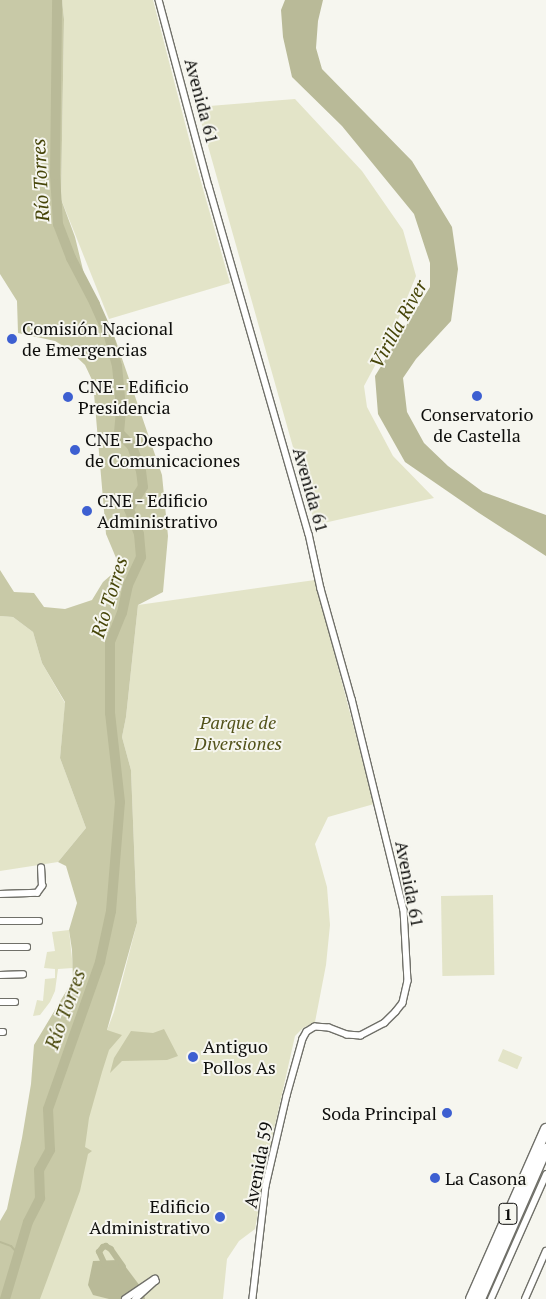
<!DOCTYPE html>
<html>
<head>
<meta charset="utf-8">
<style>
  body { margin:0 }
  #map { position:relative; width:546px; height:1299px; overflow:hidden; background:#f6f6ef; font-family:"PT Serif",serif }
  div>[style] { position:absolute }
  .green>* { inset:0; background:#e3e4c8; transform-origin:0 0 }
  .forest>* { inset:0; background:#c8c9a7 }
  .water>* { inset:0; background:#b9ba98 }
  .stream>* { height:2px; margin:-1px; padding:0 1px; transform-origin:1px; border-radius:1px; background:#b9ba98 }
  .canal>* { height:5.5px; margin:-2.75px; padding:0 2.75px; transform-origin:2.75px; border-radius:2.75px; background:#b9ba98 }
  .river>* { height:10px; margin:-5px; padding:0 5px; transform-origin:5px; border-radius:5px; background:#b9ba98 }
  .roads { filter:drop-shadow(1px 0 #707069) drop-shadow(-1px 0 #707069) drop-shadow(0 1px #707069) drop-shadow(0 -1px #707069) }
  .street>* { height:5.5px; margin:-2.75px; padding:0 2.75px; transform-origin:2.75px; border-radius:2.75px; background:#fff }
  .highway>* { height:10px; margin:-5px; padding:0 5px; transform-origin:5px; border-radius:5px; background:#fff }
  .dots>* { width:14px; height:14px; translate:-50% -50%; box-sizing:border-box; border:2px solid #f6f6ef; border-radius:50% }
  span { translate:-50% -50%; white-space:nowrap; text-align:center; line-height:1.15; -webkit-text-stroke:4px #f6f6ef; paint-order:stroke }
  .shield-label span { padding:1px 4px; background:#f6f6ef; border:1px solid; border-radius:4px; -webkit-text-stroke-width:0 }
  .shield-label { font-size:16px; color:#0e0e0c; font-weight:700 }
  .street-label { font-size:18px; color:#0e0e0c }
  .poi-label { font-size:18px; color:#0e0e0c }
  .left { translate:0 -50%; text-align:left }
  .right { translate:-100% -50%; text-align:right }
  .park-label { font-size:18px; color:#52521a; font-style:italic }
  .water-label { font-size:19px; color:#454407; font-style:italic }
</style>
</head>
<body>
<div id="map">
  <div class="green">
    <i style="clip-path:polygon(62px 0,153px 0,193px 154px,230px 283px,109px 319px,61px 199px,64px 19px)"></i>
    <i style="clip-path:polygon(295px 99px,362px 171px,403px 230px,416px 276px,393px 332px,364px 386px,367px 407px,393px 456px,434px 498px,315px 525px,197px 107px)"></i>
    <i style="clip-path:polygon(315px 580px,374px 804px,328px 817px,315px 844px,327px 887px,330px 925px,326px 965px,315px 1022px,303px 1028px,295px 1036px,269px 1152px,255px 1229px,239px 1241px,227px 1259px,223px 1299px,21px 1299px,99px 1051px,114px 1012px,137px 923px,131px 770px,122px 737px,126px 717px,138px 605px)"></i>
    <i style="clip-path:polygon(0 616px,13px 617px,33px 632px,42px 663px,65px 703px,60px 758px,86px 828px,58px 862px,0 871px)"></i>
    <i style="left:493px;top:895px;width:80px;height:52px;rotate:89deg"></i>
    <i style="clip-path:polygon(69px 930px,73px 968px,58px 969px,55px 991px,50px 1002px,40px 1015px,33px 1016px,37px 1000px,43px 1001px,45px 979px,55px 978px,55px 969px,44px 968px,47px 952px,55px 951px,52px 932px)"></i>
    <i style="left:503px;top:1049px;width:21px;height:13px;rotate:23deg"></i>
  </div>
  <div class="forest">
    <i style="clip-path:polygon(0 0,62px 0,64px 19px,61px 199px,75px 237px,84px 274px,116px 341px,162px 475px,168px 536px,163px 592px,138px 605px,126px 717px,122px 737px,131px 770px,137px 923px,107px 1030px,122px 1035px,109px 1050px,102px 1072px,89px 1118px,85px 1147px,92px 1151px,88px 1154px,80px 1191px,40px 1299px,0 1299px,0 1221px,7px 1209px,22px 1138px,31px 1084px,34px 1045px,73px 980px,72px 950px,69px 930px,77px 903px,66px 866px,58px 862px,86px 828px,60px 758px,65px 702px,42px 663px,33px 632px,13px 617px,0 616px,0 570px,14px 592px,34px 593px,44px 607px,65px 609px,92px 600px,103px 582px,118px 569px,119px 565px,106px 534px,93px 382px,85px 365px,68px 349px,55px 341px,18px 333px,17px 301px,0 274px)"></i>
    <i style="clip-path:polygon(164px 1029px,178px 1056px,167px 1060px,122px 1061px,110px 1073px,114px 1058px,131px 1031px,153px 1033px)"></i>
  </div>
  <div class="water">
    <i style="clip-path:polygon(285px 0,323px 0,318px 21px,316px 48px,322px 69px,412px 161px,452px 227px,458px 269px,451px 321px,416px 359px,403px 378px,407px 412px,424px 443px,448px 466px,483px 492px,546px 515px,546px 556px,479px 513px,405px 462px,378px 414px,375px 376px,430px 287px,430px 263px,414px 214px,342px 126px,292px 77px,283px 37px,281px 10px)"></i>
    <i style="clip-path:polygon(118px 1260px,122px 1262px,143px 1290px,145px 1299px,109px 1299px,93px 1295px,88px 1285px,93px 1261px)"></i>
  </div>
  <div class="stream">
    <i style="left:0;top:1242px;width:12px;rotate:20deg"></i>
    <i style="left:11px;top:1246px;width:12px;rotate:48deg"></i>
  </div>
  <div class="canal">
    <i style="left:105px;top:1265px;width:14px;rotate:-115deg"></i>
    <i style="left:99px;top:1252px;width:6px;rotate:-51deg"></i>
    <i style="left:103px;top:1247px;width:3px;rotate:-18deg"></i>
    <i style="left:106px;top:1246px;width:6px;rotate:31deg"></i>
    <i style="left:111px;top:1249px;width:21px;rotate:55deg"></i>
  </div>
  <div class="river">
    <i style="left:5px;top:1299px;width:80px;rotate:-73.4deg"></i>
    <i style="left:28px;top:1222px;width:27px;rotate:-63deg"></i>
    <i style="left:40px;top:1198px;width:28px;rotate:-92deg"></i>
    <i style="left:39px;top:1170px;width:23px;rotate:-61deg"></i>
    <i style="left:50px;top:1150px;width:41px;rotate:-92.8deg"></i>
    <i style="left:48px;top:1109px;width:156px;rotate:-70.5deg"></i>
    <i style="left:100px;top:962px;width:52px;rotate:-77.8deg"></i>
    <i style="left:111px;top:911px;width:109px;rotate:-85.3deg"></i>
    <i style="left:120px;top:802px;width:90px;rotate:-96.4deg"></i>
    <i style="left:110px;top:713px;width:71px;rotate:-90deg"></i>
    <i style="left:110px;top:642px;width:31px;rotate:-68deg"></i>
    <i style="left:122px;top:613px;width:29px;rotate:-78deg"></i>
    <i style="left:128px;top:585px;width:31px;rotate:-65deg"></i>
    <i style="left:141px;top:557px;width:23px;rotate:-95deg"></i>
    <i style="left:139px;top:534px;width:27px;rotate:-112deg"></i>
    <i style="left:129px;top:509px;width:26px;rotate:-58deg"></i>
    <i style="left:143px;top:487px;width:16px;rotate:-97deg"></i>
    <i style="left:141px;top:471px;width:27px;rotate:-110deg"></i>
    <i style="left:132px;top:446px;width:18px;rotate:-135deg"></i>
    <i style="left:119px;top:433px;width:25px;rotate:-85deg"></i>
    <i style="left:121px;top:408px;width:42px;rotate:-95.4deg"></i>
    <i style="left:117px;top:366px;width:31px;rotate:-105deg"></i>
    <i style="left:109px;top:336px;width:35px;rotate:-114deg"></i>
    <i style="left:95px;top:304px;width:52px;rotate:-117.6deg"></i>
    <i style="left:71px;top:258px;width:36px;rotate:-111deg"></i>
    <i style="left:58px;top:224px;width:49px;rotate:-93.5deg"></i>
    <i style="left:55px;top:175px;width:175px;rotate:-89.3deg"></i>
  </div>
  <div class="roads">
    <div class="street">
      <i style="left:159px;top:0;width:193px;rotate:75deg"></i>
      <i style="left:209px;top:186px;width:362px;rotate:74deg"></i>
      <i style="left:309px;top:534px;width:56px;rotate:77.7deg"></i>
      <i style="left:321px;top:589px;width:114px;rotate:74.3deg"></i>
      <i style="left:352px;top:699px;width:217px;rotate:76.2deg"></i>
      <i style="left:404px;top:910px;width:71px;rotate:86.8deg"></i>
      <i style="left:408px;top:981px;width:23px;rotate:103deg"></i>
      <i style="left:403px;top:1003px;width:11px;rotate:128deg"></i>
      <i style="left:396px;top:1012px;width:16px;rotate:135deg"></i>
      <i style="left:385px;top:1023px;width:27px;rotate:152deg"></i>
      <i style="left:361px;top:1036px;width:14px;rotate:-176deg"></i>
      <i style="left:347px;top:1035px;width:19px;rotate:-159deg"></i>
      <i style="left:329px;top:1028px;width:14px;rotate:-176deg"></i>
      <i style="left:315px;top:1027px;width:9px;rotate:148deg"></i>
      <i style="left:307px;top:1032px;width:8px;rotate:120deg"></i>
      <i style="left:303px;top:1039px;width:59px;rotate:105.7deg"></i>
      <i style="left:287px;top:1096px;width:92px;rotate:103.1deg"></i>
      <i style="left:266px;top:1186px;width:114px;rotate:96.6deg"></i>
      <i style="left:0;top:894px;width:37px;rotate:-2deg"></i>
      <i style="left:37px;top:893px;width:9px;rotate:-54deg"></i>
      <i style="left:42px;top:886px;width:18px;rotate:-93deg"></i>
      <i style="left:0;top:921px;width:39px"></i>
      <i style="left:0;top:947px;width:27px"></i>
      <i style="left:0;top:975px;width:23px;rotate:-2deg"></i>
      <i style="left:0;top:1002px;width:15px"></i>
      <i style="left:0;top:1032px;width:3px"></i>
      <i style="left:125px;top:1299px;width:36px;rotate:-34deg"></i>
      <i style="left:155px;top:1279px;width:2px;rotate:63deg"></i>
      <i style="left:156px;top:1281px;width:27px;rotate:138deg"></i>
      <i style="left:491px;top:1299px;width:136px;rotate:-66.1deg"></i>
      <i style="left:525px;top:1299px;width:52px;rotate:-66.4deg"></i>
    </div>
    <div class="highway">
      <i style="left:471px;top:1299px;width:186px;rotate:-66.2deg"></i>
      <i style="left:480px;top:1299px;width:164px;rotate:-66.3deg"></i>
    </div>
  </div>
  <div class="dots">
    <i style="left:12px;top:339px;background:#3d5fd1"></i>
    <i style="left:477px;top:396px;background:#3d5fd1"></i>
    <i style="left:68px;top:397px;background:#3d5fd1"></i>
    <i style="left:75px;top:450px;background:#3d5fd1"></i>
    <i style="left:87px;top:511px;background:#3d5fd1"></i>
    <i style="left:193px;top:1057px;background:#3d5fd1"></i>
    <i style="left:447px;top:1113px;background:#3d5fd1"></i>
    <i style="left:435px;top:1178px;background:#3d5fd1"></i>
    <i style="left:220px;top:1217px;background:#3d5fd1"></i>
  </div>
  <div class="shield-label">
    <span style="left:508px;top:1214px">1</span>
  </div>
  <div class="street-label">
    <span style="left:202px;top:101px;rotate:75deg">Avenida 61</span>
    <span style="left:311px;top:490px;rotate:74deg">Avenida 61</span>
    <span style="left:410px;top:884px;rotate:79deg">Avenida 61</span>
    <span style="left:258px;top:1165px;rotate:-79deg">Avenida 59</span>
  </div>
  <div class="poi-label">
    <span class="left" style="left:22px;top:339px">Comisión Nacional<br>de Emergencias</span>
    <span class="left" style="left:78px;top:397px">CNE - Edificio<br>Presidencia</span>
    <span style="left:477px;top:425px">Conservatorio<br>de Castella</span>
    <span class="left" style="left:85px;top:450px">CNE - Despacho<br>de Comunicaciones</span>
    <span class="left" style="left:97px;top:511px">CNE - Edificio<br>Administrativo</span>
    <span class="left" style="left:203px;top:1057px">Antiguo<br>Pollos As</span>
    <span class="right" style="left:437px;top:1113px">Soda Principal</span>
    <span class="left" style="left:445px;top:1178px">La Casona</span>
    <span class="right" style="left:210px;top:1217px">Edificio<br>Administrativo</span>
  </div>
  <div class="park-label">
    <span style="left:238px;top:733px">Parque de<br>Diversiones</span>
  </div>
  <div class="water-label">
    <span style="left:40px;top:180px;rotate:-93deg">Río Torres</span>
    <span style="left:398px;top:324px;rotate:-61deg">Virilla River</span>
    <span style="left:109px;top:597px;rotate:-73deg">Río Torres</span>
    <span style="left:65px;top:1009px;rotate:-70deg">Río Torres</span>
  </div>
</div>
</body>
</html>
